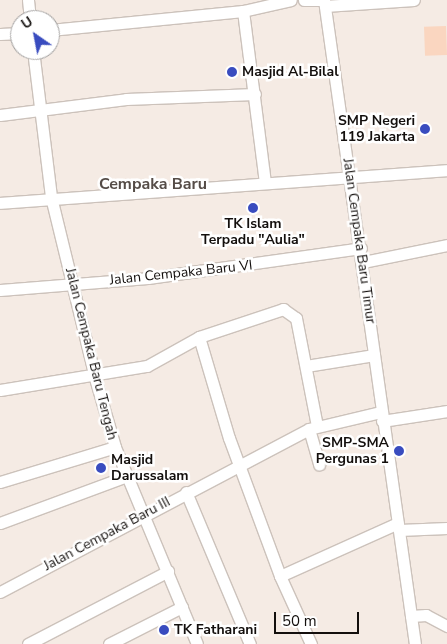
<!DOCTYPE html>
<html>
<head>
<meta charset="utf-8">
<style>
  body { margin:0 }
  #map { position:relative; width:447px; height:644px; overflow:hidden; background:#f5ebe4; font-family:"Nunito Sans",sans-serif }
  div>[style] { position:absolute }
  .green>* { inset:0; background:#fad6c0; transform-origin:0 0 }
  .roads { filter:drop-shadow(1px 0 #ccc2bb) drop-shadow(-1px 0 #ccc2bb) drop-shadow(0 1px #ccc2bb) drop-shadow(0 -1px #ccc2bb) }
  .street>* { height:11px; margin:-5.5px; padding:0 5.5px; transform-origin:5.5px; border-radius:5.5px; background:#fff }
  .dots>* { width:14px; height:14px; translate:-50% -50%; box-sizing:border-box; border:2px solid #fff; border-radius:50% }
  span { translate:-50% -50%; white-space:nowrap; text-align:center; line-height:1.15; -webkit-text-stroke:5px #fff; paint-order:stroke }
  .poi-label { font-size:14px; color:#130f0d; font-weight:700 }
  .left { translate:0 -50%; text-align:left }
  .right { translate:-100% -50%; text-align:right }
  .street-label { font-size:14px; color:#130f0d }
  .quarter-label { font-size:16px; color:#554c47; font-weight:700 }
  .north { position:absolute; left:10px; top:10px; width:50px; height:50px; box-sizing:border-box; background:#fff; border:1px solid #a19f9e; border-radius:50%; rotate:327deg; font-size:14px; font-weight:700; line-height:20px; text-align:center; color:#130f0d }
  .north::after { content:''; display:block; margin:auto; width:18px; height:22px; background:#394cbf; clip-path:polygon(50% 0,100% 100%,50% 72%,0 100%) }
  .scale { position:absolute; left:274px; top:612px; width:85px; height:22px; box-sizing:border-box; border:2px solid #130f0d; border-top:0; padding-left:6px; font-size:15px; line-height:18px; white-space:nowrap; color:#130f0d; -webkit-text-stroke:4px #fff; paint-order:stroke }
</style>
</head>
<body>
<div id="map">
  <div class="green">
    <i style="left:446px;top:26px;width:29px;height:22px;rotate:88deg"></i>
  </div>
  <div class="roads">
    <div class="street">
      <i style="left:28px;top:0;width:20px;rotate:84deg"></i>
      <i style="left:304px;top:0;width:15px"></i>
      <i style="left:324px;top:0;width:650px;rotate:81.96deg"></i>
      <i style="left:325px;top:6px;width:89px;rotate:-3.9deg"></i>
      <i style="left:243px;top:11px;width:49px;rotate:-12.9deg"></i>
      <i style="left:50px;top:30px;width:194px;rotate:-5.6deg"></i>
      <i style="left:243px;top:11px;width:173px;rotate:82.7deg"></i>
      <i style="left:0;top:34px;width:20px;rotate:-3deg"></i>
      <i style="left:33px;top:50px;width:148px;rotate:83deg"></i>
      <i style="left:51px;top:197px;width:186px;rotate:76.3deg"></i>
      <i style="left:95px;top:378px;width:72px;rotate:73.8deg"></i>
      <i style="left:115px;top:447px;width:213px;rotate:67.4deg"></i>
      <i style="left:0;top:115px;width:127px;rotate:-7.2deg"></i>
      <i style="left:126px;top:99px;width:129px;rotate:-2.2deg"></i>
      <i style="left:0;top:203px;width:448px;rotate:-4.2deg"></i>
      <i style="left:363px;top:262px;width:86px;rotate:-11.4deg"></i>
      <i style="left:0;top:290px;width:148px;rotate:-4.6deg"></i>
      <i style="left:148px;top:278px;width:215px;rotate:-8deg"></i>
      <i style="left:199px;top:337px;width:105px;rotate:73.5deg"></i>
      <i style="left:229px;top:438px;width:147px;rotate:69.7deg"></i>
      <i style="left:280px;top:576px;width:75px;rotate:65.5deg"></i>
      <i style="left:306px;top:366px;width:69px;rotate:-9.2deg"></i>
      <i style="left:0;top:390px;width:149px;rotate:-9.3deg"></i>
      <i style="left:147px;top:366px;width:60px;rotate:-29.1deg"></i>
      <i style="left:199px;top:337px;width:89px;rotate:-18.4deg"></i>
      <i style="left:283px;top:309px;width:16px;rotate:35deg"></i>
      <i style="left:296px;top:318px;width:110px;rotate:79deg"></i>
      <i style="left:382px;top:421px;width:66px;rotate:-8.7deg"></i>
      <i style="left:309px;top:429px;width:37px;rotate:74deg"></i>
      <i style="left:0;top:482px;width:120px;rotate:-16.9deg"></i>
      <i style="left:186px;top:492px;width:165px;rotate:67.2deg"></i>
      <i style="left:0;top:523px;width:135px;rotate:-20.3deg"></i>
      <i style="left:399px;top:530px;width:48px;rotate:-2.4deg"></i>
      <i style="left:280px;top:576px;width:129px;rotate:-24.2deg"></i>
      <i style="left:0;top:592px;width:349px;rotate:-27.8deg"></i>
      <i style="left:309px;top:429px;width:74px;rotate:-13.3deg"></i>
      <i style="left:411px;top:616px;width:15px;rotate:-4deg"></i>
      <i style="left:426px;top:615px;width:24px;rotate:28deg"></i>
      <i style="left:28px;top:644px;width:158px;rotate:-27.5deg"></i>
      <i style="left:109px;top:644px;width:82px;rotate:-26.9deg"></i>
    </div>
  </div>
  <div class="dots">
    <i style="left:232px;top:72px;background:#394cbf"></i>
    <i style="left:425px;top:129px;background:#394cbf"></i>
    <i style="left:253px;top:208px;background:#394cbf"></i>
    <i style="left:399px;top:451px;background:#394cbf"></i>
    <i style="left:101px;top:468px;background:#394cbf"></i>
    <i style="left:164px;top:630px;background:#394cbf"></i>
  </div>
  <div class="poi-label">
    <span class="left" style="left:242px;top:72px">Masjid Al-Bilal</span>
    <span class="right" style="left:415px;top:129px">SMP Negeri<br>119 Jakarta</span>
    <span style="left:253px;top:232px">TK Islam<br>Terpadu "Aulia"</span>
    <span class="right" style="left:389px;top:451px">SMP-SMA<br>Pergunas 1</span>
    <span class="left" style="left:111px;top:468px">Masjid<br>Darussalam</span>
    <span class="left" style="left:174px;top:630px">TK Fatharani</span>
  </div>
  <div class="street-label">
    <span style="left:359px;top:241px;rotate:82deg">Jalan Cempaka Baru Timur</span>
    <span style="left:181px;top:273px;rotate:-6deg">Jalan Cempaka Baru VI</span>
    <span style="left:91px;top:354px;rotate:76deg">Jalan Cempaka Baru Tengah</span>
    <span style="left:107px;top:534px;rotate:-28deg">Jalan Cempaka Baru III</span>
  </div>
  <div class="quarter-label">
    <span style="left:153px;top:184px">Cempaka Baru</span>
  </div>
  <div class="north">U</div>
  <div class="scale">50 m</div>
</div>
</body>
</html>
